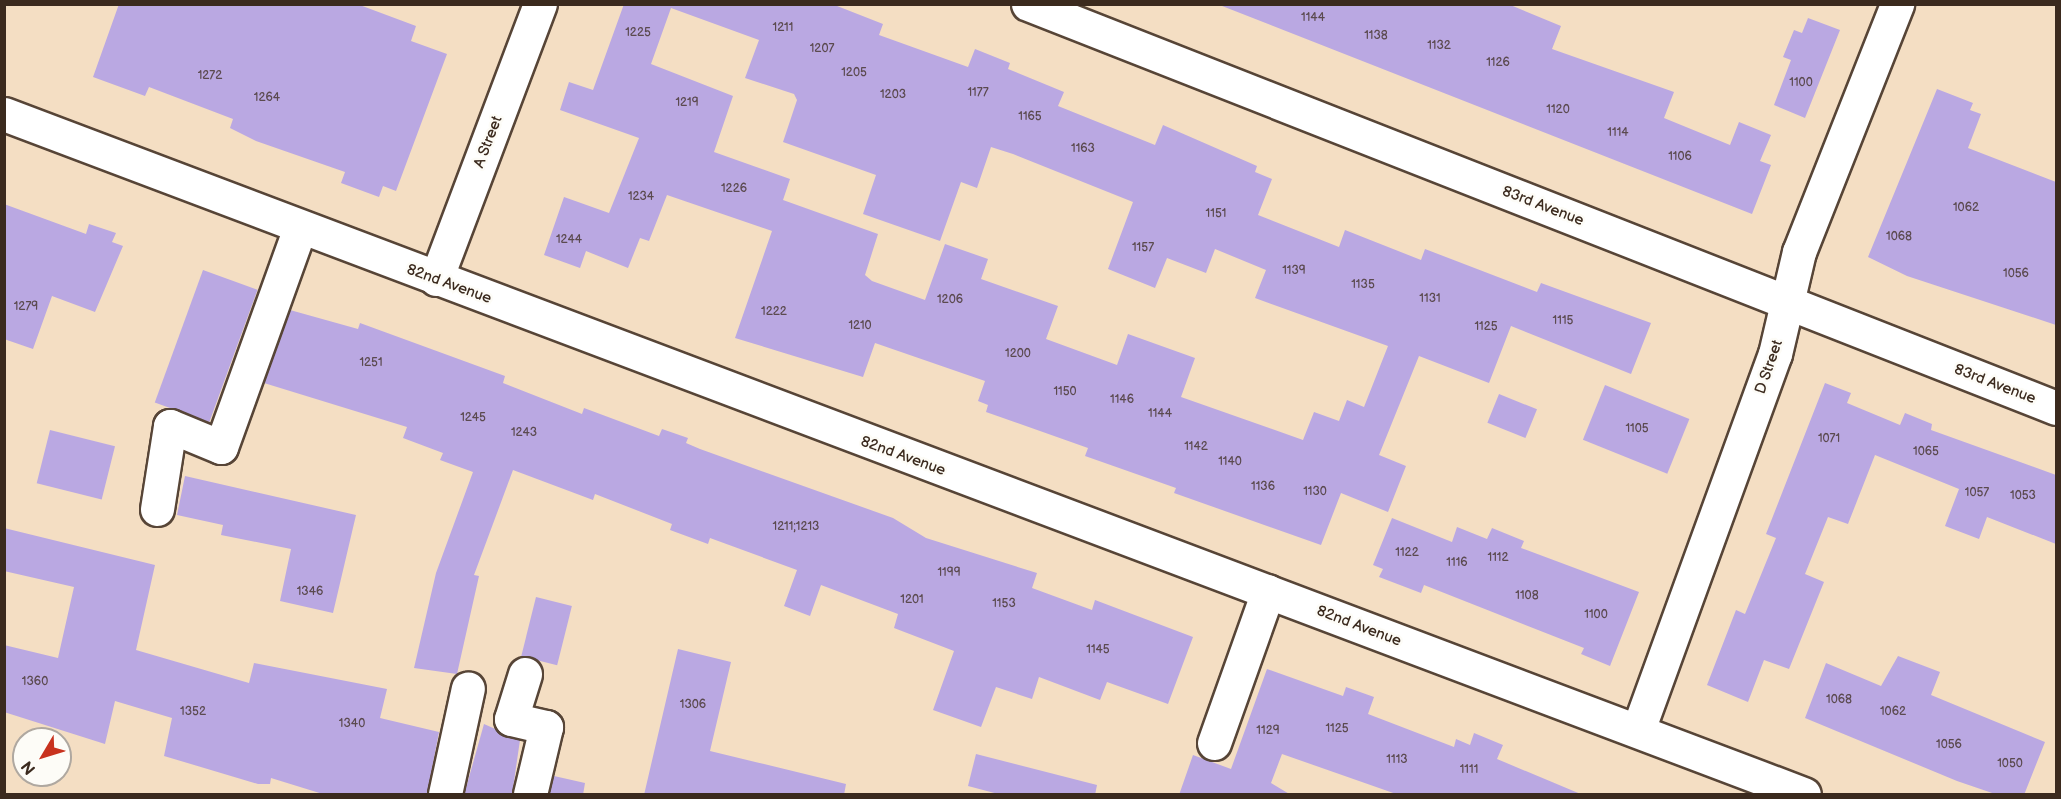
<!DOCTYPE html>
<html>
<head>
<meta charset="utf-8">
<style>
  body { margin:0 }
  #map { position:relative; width:2061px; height:799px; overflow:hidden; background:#f4dec3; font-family:"Balsamiq Sans",sans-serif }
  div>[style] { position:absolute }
  .building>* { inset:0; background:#baa8e2; transform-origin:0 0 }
  .roads { filter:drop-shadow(2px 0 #574537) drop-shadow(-2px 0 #574537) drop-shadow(0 2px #574537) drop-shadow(0 -2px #574537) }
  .minor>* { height:33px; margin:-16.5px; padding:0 16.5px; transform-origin:16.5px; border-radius:16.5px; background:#fff }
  span { translate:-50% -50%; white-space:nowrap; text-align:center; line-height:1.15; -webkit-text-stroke:5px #fdfcf7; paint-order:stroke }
  .number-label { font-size:12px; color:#5b4a4f }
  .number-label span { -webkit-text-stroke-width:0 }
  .street-label { font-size:15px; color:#3b2a1e }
  .frame { position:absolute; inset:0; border:6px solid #3b2a1e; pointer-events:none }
  .north { position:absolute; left:12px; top:727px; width:60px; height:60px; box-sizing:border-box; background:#fdfcf7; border:2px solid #afa8a0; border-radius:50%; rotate:232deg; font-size:16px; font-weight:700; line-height:24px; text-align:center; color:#3b2a1e }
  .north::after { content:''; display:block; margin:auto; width:21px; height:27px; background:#c8321e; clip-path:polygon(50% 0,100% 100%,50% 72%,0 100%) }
</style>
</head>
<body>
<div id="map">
  <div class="building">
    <i style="clip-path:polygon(119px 4px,357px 4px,416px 26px,411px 41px,447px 54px,396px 191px,383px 186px,379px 197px,341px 183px,345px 172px,256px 141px,230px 128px,233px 119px,149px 87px,145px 96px,93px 77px)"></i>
    <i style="clip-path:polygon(evenodd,624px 4px,832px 4px,883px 24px,879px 35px,968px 67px,975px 49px,1010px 63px,1008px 69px,1064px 92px,1058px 106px,1155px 145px,1163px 125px,1257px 166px,1255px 172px,1272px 179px,1258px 215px,1339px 247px,1345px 230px,1421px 260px,1425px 249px,1537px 292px,1541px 283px,1651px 323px,1631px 374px,1511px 326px,1489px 383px,1419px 356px,1379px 455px,1406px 466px,1388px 512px,1341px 493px,1321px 545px,1174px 493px,1176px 488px,1085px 456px,1088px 448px,986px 412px,988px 405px,978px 401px,985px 381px,875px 343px,863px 377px,735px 338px,772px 231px,667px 195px,649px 241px,640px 238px,628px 268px,586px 251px,580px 268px,544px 255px,564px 197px,609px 213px,639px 138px,560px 110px,569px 82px,593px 90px,624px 4px,671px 8px,759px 40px,745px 78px,794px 94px,797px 100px,783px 142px,876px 175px,863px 214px,940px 241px,961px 182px,977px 188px,991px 147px,1013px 154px,1133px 202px,1108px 269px,1155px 288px,1167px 258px,1206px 273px,1215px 249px,1266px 270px,1255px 298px,1388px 346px,1364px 407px,1347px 400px,1339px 421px,1314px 412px,1303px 440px,1181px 397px,1195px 358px,1128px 334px,1117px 365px,1046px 339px,1058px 306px,981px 279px,988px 259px,945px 244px,925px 300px,872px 281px,865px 275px,878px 234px,783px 200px,790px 179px,714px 152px,733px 96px,651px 64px,671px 8px)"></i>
    <i style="clip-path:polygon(1217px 4px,1508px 4px,1561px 26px,1552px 49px,1674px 92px,1664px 118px,1730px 145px,1739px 122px,1771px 135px,1760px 161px,1771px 165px,1752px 214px)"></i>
    <i style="clip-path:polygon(1808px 18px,1840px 30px,1805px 118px,1774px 105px,1791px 60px,1783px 57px,1794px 30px,1802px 33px)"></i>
    <i style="clip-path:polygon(1937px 89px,1973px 103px,1970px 110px,1981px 114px,1968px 148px,2056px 182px,2056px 325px,1907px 276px,1868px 257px)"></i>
    <i style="clip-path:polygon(4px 204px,86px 234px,89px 224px,116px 233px,112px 242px,123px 246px,95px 312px,52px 296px,33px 349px,4px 339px)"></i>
    <i style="left:203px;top:270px;width:58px;height:141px;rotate:20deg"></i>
    <i style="clip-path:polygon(290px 310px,358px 329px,360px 323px,505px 376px,503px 383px,582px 414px,584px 408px,659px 436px,662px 429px,688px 438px,686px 443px,700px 449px,893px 518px,926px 538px,1037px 573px,1032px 588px,1092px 610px,1095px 600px,1193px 637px,1168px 704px,1107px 682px,1100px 700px,1039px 677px,1032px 699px,996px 687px,981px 727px,933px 710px,954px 651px,894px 628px,898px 614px,821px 585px,810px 616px,784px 606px,797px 570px,710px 538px,708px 544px,670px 530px,672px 524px,595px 494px,593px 500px,513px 470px,474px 575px,479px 576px,457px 674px,414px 668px,436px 573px,473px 472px,440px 460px,443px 453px,403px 438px,407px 427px,264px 383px)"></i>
    <i style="clip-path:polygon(1825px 383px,1851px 393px,1847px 403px,1900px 425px,1905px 413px,1932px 424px,1931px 430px,2056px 475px,2056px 544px,1987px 517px,1979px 539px,1945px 526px,1959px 489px,1875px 455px,1848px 524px,1828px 517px,1805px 574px,1824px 582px,1789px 669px,1764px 660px,1748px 702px,1707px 685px,1736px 610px,1745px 614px,1776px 538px,1766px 534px)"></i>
    <i style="left:1605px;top:385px;width:91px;height:59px;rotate:22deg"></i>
    <i style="left:1499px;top:394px;width:41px;height:31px;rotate:22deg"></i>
    <i style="left:50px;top:430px;width:67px;height:55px;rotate:14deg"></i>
    <i style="clip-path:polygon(185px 476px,356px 515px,333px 613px,280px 601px,291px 549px,221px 535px,223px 525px,177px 515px)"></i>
    <i style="clip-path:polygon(1392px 518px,1452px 542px,1457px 527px,1487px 539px,1492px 528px,1524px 541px,1521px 548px,1639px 592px,1610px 666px,1581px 654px,1584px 648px,1424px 585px,1421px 593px,1379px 577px,1383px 569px,1373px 565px)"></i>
    <i style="clip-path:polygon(4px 528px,155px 565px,136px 650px,249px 683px,254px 663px,387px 689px,380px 718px,439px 732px,427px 795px,326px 795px,271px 778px,270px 784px,258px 784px,164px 756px,172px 718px,115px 701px,105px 744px,4px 712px,4px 645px,58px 658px,74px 587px,4px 571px)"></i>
    <i style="left:536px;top:597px;width:37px;height:61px;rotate:14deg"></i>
    <i style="clip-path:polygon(678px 649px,731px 662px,710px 751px,846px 784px,844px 795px,644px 795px)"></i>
    <i style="clip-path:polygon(1898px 656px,1940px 672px,1931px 695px,2045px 742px,2024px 795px,1998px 795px,1957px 781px,1805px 718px,1826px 663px,1881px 686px)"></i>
    <i style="clip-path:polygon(1267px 669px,1343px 696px,1346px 687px,1374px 697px,1368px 714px,1454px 747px,1456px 739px,1470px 745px,1474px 733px,1503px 745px,1497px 759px,1583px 795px,1399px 795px,1282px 754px,1271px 783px,1291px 795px,1179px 795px,1193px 755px,1231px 769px)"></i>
    <i style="clip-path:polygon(484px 724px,520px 740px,512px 795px,464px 795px)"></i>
    <i style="clip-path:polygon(976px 754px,1097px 785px,1095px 795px,1002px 795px,968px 786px)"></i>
    <i style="clip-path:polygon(554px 776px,585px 783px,583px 795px,549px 795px)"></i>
  </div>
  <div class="roads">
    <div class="minor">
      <i style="left:1028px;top:4px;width:1105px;rotate:21.45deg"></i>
      <i style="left:4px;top:114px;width:1924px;rotate:20.7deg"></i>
      <i style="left:436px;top:279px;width:294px;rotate:-69.3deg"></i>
      <i style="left:157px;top:509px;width:84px;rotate:-81.1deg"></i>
      <i style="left:170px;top:426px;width:55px;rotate:22.4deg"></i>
      <i style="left:221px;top:447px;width:234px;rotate:-70.2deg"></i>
      <i style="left:525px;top:674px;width:47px;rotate:107.3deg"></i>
      <i style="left:511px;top:719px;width:36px;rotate:13deg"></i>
      <i style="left:546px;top:727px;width:69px;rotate:103.4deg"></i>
      <i style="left:1638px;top:730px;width:400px;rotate:-70deg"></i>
      <i style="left:1775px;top:354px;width:105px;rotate:-76.8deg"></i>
      <i style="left:1799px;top:252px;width:267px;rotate:-68.4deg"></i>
      <i style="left:1214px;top:743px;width:161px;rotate:-70.4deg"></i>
      <i style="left:445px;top:794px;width:108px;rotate:-77.8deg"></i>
    </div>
  </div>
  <div class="number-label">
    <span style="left:1313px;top:18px">1144</span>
    <span style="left:783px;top:28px">1211</span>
    <span style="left:638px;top:33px">1225</span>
    <span style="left:1376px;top:36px">1138</span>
    <span style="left:1439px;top:46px">1132</span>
    <span style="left:822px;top:49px">1207</span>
    <span style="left:1498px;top:63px">1126</span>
    <span style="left:854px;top:73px">1205</span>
    <span style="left:210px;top:76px">1272</span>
    <span style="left:1801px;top:83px">1100</span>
    <span style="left:978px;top:93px">1177</span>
    <span style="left:893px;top:95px">1203</span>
    <span style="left:267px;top:98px">1264</span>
    <span style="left:687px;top:103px">1219</span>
    <span style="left:1558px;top:110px">1120</span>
    <span style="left:1030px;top:117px">1165</span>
    <span style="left:1618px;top:133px">1114</span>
    <span style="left:1083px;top:149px">1163</span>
    <span style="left:1680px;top:157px">1106</span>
    <span style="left:734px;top:189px">1226</span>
    <span style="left:641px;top:197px">1234</span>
    <span style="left:1966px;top:208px">1062</span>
    <span style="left:1216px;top:214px">1151</span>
    <span style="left:1899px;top:237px">1068</span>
    <span style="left:569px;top:240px">1244</span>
    <span style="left:1143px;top:248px">1157</span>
    <span style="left:1294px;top:271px">1139</span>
    <span style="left:2016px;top:274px">1056</span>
    <span style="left:1363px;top:285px">1135</span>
    <span style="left:1430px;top:299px">1131</span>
    <span style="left:950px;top:300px">1206</span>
    <span style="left:26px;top:307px">1279</span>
    <span style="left:774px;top:312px">1222</span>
    <span style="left:1563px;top:321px">1115</span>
    <span style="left:860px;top:326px">1210</span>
    <span style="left:1486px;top:327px">1125</span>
    <span style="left:1018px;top:354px">1200</span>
    <span style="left:371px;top:363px">1251</span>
    <span style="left:1065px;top:392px">1150</span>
    <span style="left:1122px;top:400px">1146</span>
    <span style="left:1160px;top:414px">1144</span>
    <span style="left:473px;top:418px">1245</span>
    <span style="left:1637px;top:429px">1105</span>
    <span style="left:524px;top:433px">1243</span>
    <span style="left:1829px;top:439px">1071</span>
    <span style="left:1196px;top:447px">1142</span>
    <span style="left:1926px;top:452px">1065</span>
    <span style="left:1230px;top:462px">1140</span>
    <span style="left:1263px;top:487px">1136</span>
    <span style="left:1315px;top:492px">1130</span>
    <span style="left:1977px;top:493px">1057</span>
    <span style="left:2023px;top:496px">1053</span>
    <span style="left:796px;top:527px">1211;1213</span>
    <span style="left:1407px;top:553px">1122</span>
    <span style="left:1498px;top:558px">1112</span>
    <span style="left:1457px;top:563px">1116</span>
    <span style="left:949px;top:573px">1199</span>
    <span style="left:310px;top:592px">1346</span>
    <span style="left:1527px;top:596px">1108</span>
    <span style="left:912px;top:600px">1201</span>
    <span style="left:1004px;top:604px">1153</span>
    <span style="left:1596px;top:615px">1100</span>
    <span style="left:1098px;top:650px">1145</span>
    <span style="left:35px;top:682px">1360</span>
    <span style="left:1839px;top:700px">1068</span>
    <span style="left:693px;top:705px">1306</span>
    <span style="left:193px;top:712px">1352</span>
    <span style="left:1893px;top:712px">1062</span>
    <span style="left:352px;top:724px">1340</span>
    <span style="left:1337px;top:729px">1125</span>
    <span style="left:1268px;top:731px">1129</span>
    <span style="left:1949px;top:745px">1056</span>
    <span style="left:1397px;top:760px">1113</span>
    <span style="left:2010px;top:764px">1050</span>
    <span style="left:1469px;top:770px">1111</span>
  </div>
  <div class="street-label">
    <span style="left:488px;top:142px;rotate:-69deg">A Street</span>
    <span style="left:1543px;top:206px;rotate:21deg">83rd Avenue</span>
    <span style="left:449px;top:284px;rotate:20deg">82nd Avenue</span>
    <span style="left:1769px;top:367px;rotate:-71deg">D Street</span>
    <span style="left:1995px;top:384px;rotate:21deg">83rd Avenue</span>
    <span style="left:903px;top:456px;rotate:20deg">82nd Avenue</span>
    <span style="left:1359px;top:626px;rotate:21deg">82nd Avenue</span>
  </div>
  <div class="frame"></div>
  <div class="north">N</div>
</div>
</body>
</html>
